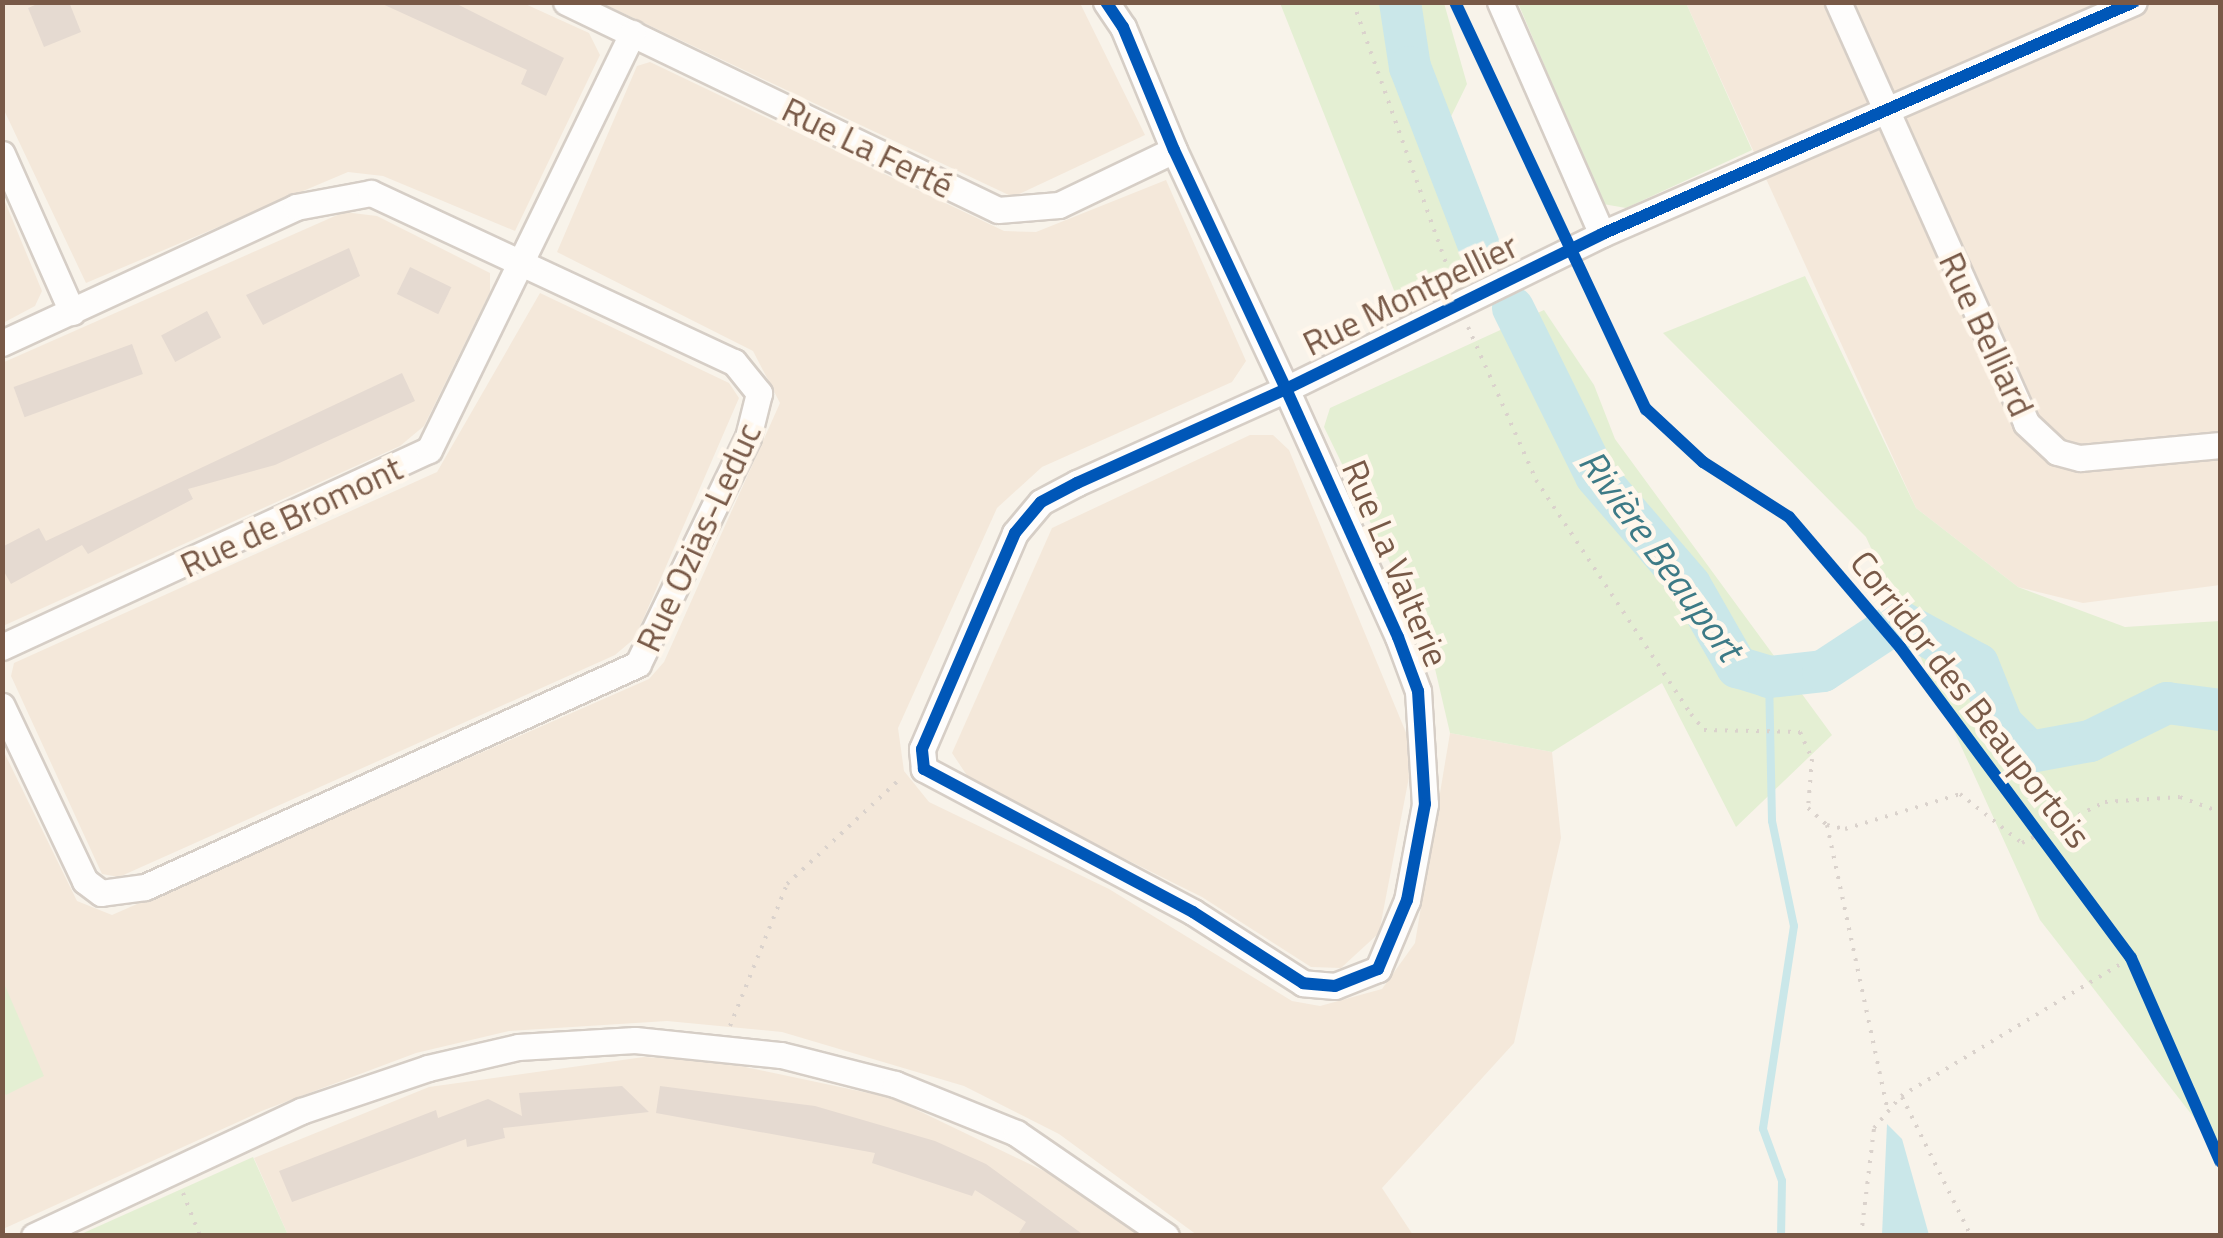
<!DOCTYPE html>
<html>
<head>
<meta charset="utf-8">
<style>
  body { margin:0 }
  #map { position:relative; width:2223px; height:1238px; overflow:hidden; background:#f8f3ea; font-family:"Titillium Web",sans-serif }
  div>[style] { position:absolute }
  .residential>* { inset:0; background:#f4e8da }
  .green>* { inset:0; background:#e4efd3 }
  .water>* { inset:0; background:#cae7e9 }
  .stream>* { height:8px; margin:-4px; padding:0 4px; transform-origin:4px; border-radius:4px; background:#cae7e9 }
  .river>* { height:42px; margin:-21px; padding:0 21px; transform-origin:21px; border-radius:21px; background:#cae7e9 }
  .building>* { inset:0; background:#e5dad1; transform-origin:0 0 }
  .path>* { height:4px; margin-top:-2px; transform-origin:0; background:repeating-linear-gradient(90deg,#dad2cc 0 2.5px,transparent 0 10.5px) }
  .roads { filter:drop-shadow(2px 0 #d6cec6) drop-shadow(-2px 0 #d6cec6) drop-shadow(0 2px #d6cec6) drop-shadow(0 -2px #d6cec6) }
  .minor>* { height:25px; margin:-12.5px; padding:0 12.5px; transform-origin:12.5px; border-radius:12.5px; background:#fefdfc }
  .cycleway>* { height:12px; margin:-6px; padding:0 6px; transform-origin:6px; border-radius:6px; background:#0057b8 }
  span { translate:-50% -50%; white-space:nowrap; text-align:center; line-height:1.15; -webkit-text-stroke:9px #fff7ec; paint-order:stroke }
  .street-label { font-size:35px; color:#785947 }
  .water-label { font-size:38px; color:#3d7a86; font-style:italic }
  .frame { position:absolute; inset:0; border:5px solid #785947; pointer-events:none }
</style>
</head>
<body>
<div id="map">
  <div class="residential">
    <i style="clip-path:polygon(2px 3px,523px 3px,589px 33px,600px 55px,515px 231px,383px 176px,348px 172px,86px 283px,3px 108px)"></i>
    <i style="clip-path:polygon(602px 3px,1080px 3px,1145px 135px,1013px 197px)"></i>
    <i style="clip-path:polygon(1686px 3px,2220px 3px,2220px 585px,2083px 603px,2018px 587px,1916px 508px)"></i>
    <i style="clip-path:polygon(650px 62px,1004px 231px,1036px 232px,1166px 180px,1246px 361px,1232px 382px,1042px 467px,997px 508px,898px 728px,904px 771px,929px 802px,1109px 889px,1292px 1001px,1320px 1006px,1382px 989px,1415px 943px,1450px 733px,1552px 752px,1561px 838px,1514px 1043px,1382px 1188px,1413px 1235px,1197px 1235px,1059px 1134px,964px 1086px,782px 1032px,667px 1021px,509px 1031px,416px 1053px,264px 1110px,3px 1229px,2px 748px,77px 901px,112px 915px,649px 679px,664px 662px,780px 403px,753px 351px,557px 252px,637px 66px)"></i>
    <i style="clip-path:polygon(3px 197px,42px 291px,35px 306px,3px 323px)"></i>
    <i style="clip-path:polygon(344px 212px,377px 216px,490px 273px,490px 292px,424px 426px,400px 446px,3px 626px,2px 363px)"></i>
    <i style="clip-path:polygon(540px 293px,729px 383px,739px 398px,635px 638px,615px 655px,119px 877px,102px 874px,11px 676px,14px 663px,437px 472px)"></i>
    <i style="clip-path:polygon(1250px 435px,1273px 435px,1289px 450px,1407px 735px,1409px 777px,1379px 933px,1341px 968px,1311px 967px,1202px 897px,972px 783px,952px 753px,1052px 528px)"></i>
    <i style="clip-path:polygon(644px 1057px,722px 1062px,892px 1098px,1063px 1180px,1140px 1235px,288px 1235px,254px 1158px,429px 1087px)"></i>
  </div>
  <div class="green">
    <i style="clip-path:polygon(1280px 3px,1444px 3px,1467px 84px,1439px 141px,1475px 259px,1399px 303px)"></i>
    <i style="clip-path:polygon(1518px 3px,1686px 3px,1752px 150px,1626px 208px,1603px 204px)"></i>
    <i style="clip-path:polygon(1805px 276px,1916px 508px,2018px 587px,2125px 627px,2220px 621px,2220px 1151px,2040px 920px,1866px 537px,1663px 333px)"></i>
    <i style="clip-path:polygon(1544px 310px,1594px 385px,1615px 439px,1832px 735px,1736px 827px,1662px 683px,1552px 752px,1450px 733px,1429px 643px,1324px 427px,1330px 408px)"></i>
    <i style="clip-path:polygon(3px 981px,44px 1076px,6px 1095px,2px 1090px)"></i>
    <i style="clip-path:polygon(253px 1157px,288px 1235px,79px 1235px)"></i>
  </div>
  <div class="water">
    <i style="clip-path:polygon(1887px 1124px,1902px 1139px,1929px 1235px,1882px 1235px)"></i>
  </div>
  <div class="stream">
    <i style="left:1769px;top:677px;width:144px;rotate:88.8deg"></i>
    <i style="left:1772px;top:821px;width:107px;rotate:78.2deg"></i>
    <i style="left:1794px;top:926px;width:205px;rotate:98.7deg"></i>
    <i style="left:1763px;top:1129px;width:55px;rotate:69.9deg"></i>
    <i style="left:1782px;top:1181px;width:55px;rotate:91deg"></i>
  </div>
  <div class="river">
    <i style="left:1400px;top:2px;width:66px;rotate:81.3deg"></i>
    <i style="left:1410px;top:67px;width:206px;rotate:68.9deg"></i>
    <i style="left:1513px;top:308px;width:187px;rotate:63.7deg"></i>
    <i style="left:1596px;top:476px;width:144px;rotate:49.2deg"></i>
    <i style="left:1690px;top:585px;width:95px;rotate:60.2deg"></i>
    <i style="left:1737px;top:667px;width:34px;rotate:17deg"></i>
    <i style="left:1769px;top:677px;width:54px;rotate:-6.3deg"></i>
    <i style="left:1823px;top:671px;width:91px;rotate:-33.3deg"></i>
    <i style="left:1899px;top:621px;width:90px;rotate:28.6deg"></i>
    <i style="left:1978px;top:664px;width:65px;rotate:68.2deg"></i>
    <i style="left:2002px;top:724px;width:40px;rotate:45deg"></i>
    <i style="left:2030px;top:752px;width:61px;rotate:-10.4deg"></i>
    <i style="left:2090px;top:741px;width:86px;rotate:-26.3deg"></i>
    <i style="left:2167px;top:703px;width:53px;rotate:7.5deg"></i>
  </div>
  <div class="building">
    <i style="clip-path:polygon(42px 2px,69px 2px,81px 32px,44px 47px,28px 8px)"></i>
    <i style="clip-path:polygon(378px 2px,453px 2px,564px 58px,546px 96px,521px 84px,527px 70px)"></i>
    <i style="clip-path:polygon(349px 248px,360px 276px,263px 325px,246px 295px)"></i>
    <i style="left:410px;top:267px;width:46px;height:30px;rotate:26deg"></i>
    <i style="left:207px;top:311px;width:30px;height:52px;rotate:62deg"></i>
    <i style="left:132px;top:344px;width:32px;height:126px;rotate:70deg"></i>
    <i style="clip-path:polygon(402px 373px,415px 401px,275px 465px,188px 489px,193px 499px,88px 554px,82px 545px,11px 584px,2px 568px,2px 547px,39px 528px,46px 541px)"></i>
    <i style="clip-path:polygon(622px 1086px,649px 1112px,503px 1128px,505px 1138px,467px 1147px,466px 1139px,292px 1202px,279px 1171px,436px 1110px,438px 1118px,488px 1099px,522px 1116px,519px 1093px)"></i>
    <i style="clip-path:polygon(660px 1086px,815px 1106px,935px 1141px,986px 1164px,1085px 1236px,1017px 1236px,1026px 1222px,975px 1190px,972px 1196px,872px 1163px,875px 1153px,656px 1113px)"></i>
  </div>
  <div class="path">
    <i style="left:1353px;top:2px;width:295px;rotate:70.4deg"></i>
    <i style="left:1468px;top:327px;width:167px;rotate:66deg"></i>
    <i style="left:1536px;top:480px;width:281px;rotate:56.5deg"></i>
    <i style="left:1691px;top:714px;width:21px;rotate:51deg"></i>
    <i style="left:1704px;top:730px;width:96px;rotate:1.2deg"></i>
    <i style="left:1800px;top:732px;width:30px;rotate:66deg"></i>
    <i style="left:1812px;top:759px;width:49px;rotate:94.7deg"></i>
    <i style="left:1808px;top:808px;width:25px;rotate:42deg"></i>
    <i style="left:1827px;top:825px;width:18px;rotate:13deg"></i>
    <i style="left:1845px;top:829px;width:120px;rotate:-16.9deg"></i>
    <i style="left:1960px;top:794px;width:79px;rotate:38.3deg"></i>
    <i style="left:2022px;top:843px;width:93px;rotate:-26.3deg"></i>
    <i style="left:2105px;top:802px;width:75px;rotate:-3.8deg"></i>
    <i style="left:2180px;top:797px;width:43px;rotate:20.6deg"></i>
    <i style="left:1827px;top:825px;width:293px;rotate:78deg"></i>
    <i style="left:730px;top:1026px;width:153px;rotate:-68.1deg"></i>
    <i style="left:787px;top:884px;width:156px;rotate:-42.9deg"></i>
    <i style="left:1902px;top:1097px;width:155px;rotate:63.6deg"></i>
    <i style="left:183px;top:1193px;width:46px;rotate:68.4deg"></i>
    <i style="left:1861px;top:1236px;width:109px;rotate:-83.1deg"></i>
    <i style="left:1874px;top:1128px;width:42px;rotate:-49.8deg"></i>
    <i style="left:1901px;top:1096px;width:268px;rotate:-31deg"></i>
  </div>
  <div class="roads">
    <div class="minor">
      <i style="left:566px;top:2px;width:479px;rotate:25.7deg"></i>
      <i style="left:998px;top:210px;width:61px;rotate:-4.7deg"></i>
      <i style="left:1059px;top:205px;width:127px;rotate:-25.6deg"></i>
      <i style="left:1106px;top:2px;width:30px;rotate:56deg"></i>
      <i style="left:1123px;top:27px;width:133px;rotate:67.5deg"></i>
      <i style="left:1174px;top:150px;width:264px;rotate:64.9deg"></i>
      <i style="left:1286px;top:389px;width:272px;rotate:65.7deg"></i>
      <i style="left:1398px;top:637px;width:58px;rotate:69.7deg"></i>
      <i style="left:1418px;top:691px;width:113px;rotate:86.5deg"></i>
      <i style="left:1425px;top:804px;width:98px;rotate:100.6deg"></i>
      <i style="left:1407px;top:900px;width:75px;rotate:112.8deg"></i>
      <i style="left:1378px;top:969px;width:46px;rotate:158.4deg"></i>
      <i style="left:1335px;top:986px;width:32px;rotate:-175deg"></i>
      <i style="left:1303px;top:983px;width:131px;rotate:-147.2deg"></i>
      <i style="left:1193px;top:912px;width:305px;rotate:-152deg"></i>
      <i style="left:924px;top:769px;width:20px;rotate:-96deg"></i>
      <i style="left:922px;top:749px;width:235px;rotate:-66.7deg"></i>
      <i style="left:1015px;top:533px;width:40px;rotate:-50deg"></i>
      <i style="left:1041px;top:502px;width:41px;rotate:-27.8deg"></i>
      <i style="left:1077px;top:483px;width:229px;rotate:-24.2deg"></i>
      <i style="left:1286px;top:389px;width:352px;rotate:-26.1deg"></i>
      <i style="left:1602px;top:234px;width:580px;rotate:-23.56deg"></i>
      <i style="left:1500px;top:2px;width:253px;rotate:66.3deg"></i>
      <i style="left:1838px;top:2px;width:461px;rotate:65.9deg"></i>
      <i style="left:2026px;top:423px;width:42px;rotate:43.1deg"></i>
      <i style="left:2057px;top:452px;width:24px;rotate:15deg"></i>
      <i style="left:2080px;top:458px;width:141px;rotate:-5.3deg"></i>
      <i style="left:2px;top:154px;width:173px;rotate:66.1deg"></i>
      <i style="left:2px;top:343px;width:324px;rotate:-24.8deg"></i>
      <i style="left:296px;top:207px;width:76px;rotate:-10.6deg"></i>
      <i style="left:371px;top:193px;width:400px;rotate:25deg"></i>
      <i style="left:734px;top:362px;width:40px;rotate:51deg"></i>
      <i style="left:759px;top:393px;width:45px;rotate:104deg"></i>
      <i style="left:748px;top:437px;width:252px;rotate:115.9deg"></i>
      <i style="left:638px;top:664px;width:541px;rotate:155.66deg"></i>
      <i style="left:145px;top:887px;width:44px;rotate:172.2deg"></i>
      <i style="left:101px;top:893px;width:20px;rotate:-143deg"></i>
      <i style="left:85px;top:881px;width:194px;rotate:-115.4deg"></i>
      <i style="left:2px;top:647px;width:470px;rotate:-24.8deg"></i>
      <i style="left:429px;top:450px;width:464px;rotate:-64deg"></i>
      <i style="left:34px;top:1236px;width:295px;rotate:-25.1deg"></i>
      <i style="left:301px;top:1111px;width:134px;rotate:-18.7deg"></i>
      <i style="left:428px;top:1068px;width:92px;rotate:-13.1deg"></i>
      <i style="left:518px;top:1047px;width:117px;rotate:-3.4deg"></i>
      <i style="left:635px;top:1040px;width:147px;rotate:5.9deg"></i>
      <i style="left:781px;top:1055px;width:118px;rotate:14.3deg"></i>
      <i style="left:895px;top:1084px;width:131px;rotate:22deg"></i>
      <i style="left:1016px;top:1133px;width:182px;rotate:34.5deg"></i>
    </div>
  </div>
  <div class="cycleway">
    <i style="left:1106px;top:2px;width:30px;rotate:56deg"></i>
    <i style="left:1123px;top:27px;width:133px;rotate:67.5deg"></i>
    <i style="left:1174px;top:150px;width:264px;rotate:64.9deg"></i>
    <i style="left:1286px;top:389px;width:272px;rotate:65.7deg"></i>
    <i style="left:1398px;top:637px;width:58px;rotate:69.7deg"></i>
    <i style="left:1418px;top:691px;width:113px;rotate:86.5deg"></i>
    <i style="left:1425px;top:804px;width:98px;rotate:100.6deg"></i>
    <i style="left:1407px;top:900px;width:75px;rotate:112.8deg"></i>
    <i style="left:1378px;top:969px;width:46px;rotate:158.4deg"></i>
    <i style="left:1335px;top:986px;width:32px;rotate:-175deg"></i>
    <i style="left:1303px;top:983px;width:131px;rotate:-147.2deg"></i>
    <i style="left:1193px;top:912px;width:305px;rotate:-152deg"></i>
    <i style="left:924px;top:769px;width:20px;rotate:-96deg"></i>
    <i style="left:922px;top:749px;width:235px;rotate:-66.7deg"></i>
    <i style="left:1015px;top:533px;width:40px;rotate:-50deg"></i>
    <i style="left:1041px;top:502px;width:41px;rotate:-27.8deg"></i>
    <i style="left:1077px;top:483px;width:229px;rotate:-24.2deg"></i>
    <i style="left:1286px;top:389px;width:352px;rotate:-26.1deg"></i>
    <i style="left:1602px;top:234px;width:580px;rotate:-23.56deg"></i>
    <i style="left:1455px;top:2px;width:450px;rotate:64.9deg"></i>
    <i style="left:1646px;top:409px;width:78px;rotate:42.9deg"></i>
    <i style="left:1703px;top:462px;width:102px;rotate:32.6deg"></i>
    <i style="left:1789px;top:517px;width:171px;rotate:49.5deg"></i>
    <i style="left:1900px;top:647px;width:387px;rotate:53.4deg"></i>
    <i style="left:2131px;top:958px;width:222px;rotate:66.3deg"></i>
  </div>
  <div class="street-label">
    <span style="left:868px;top:147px;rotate:26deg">Rue La Ferté</span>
    <span style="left:1410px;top:294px;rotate:-26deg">Rue Montpellier</span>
    <span style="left:1987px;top:334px;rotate:65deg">Rue Belliard</span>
    <span style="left:291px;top:516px;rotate:-25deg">Rue de Bromont</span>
    <span style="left:698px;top:537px;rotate:-65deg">Rue Ozias-Leduc</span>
    <span style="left:1396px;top:563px;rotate:67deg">Rue La Valterie</span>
    <span style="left:1971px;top:699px;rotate:52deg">Corridor des Beauportois</span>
  </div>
  <div class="water-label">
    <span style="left:1661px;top:555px;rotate:54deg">Rivière Beauport</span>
  </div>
  <div class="frame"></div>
</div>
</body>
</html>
